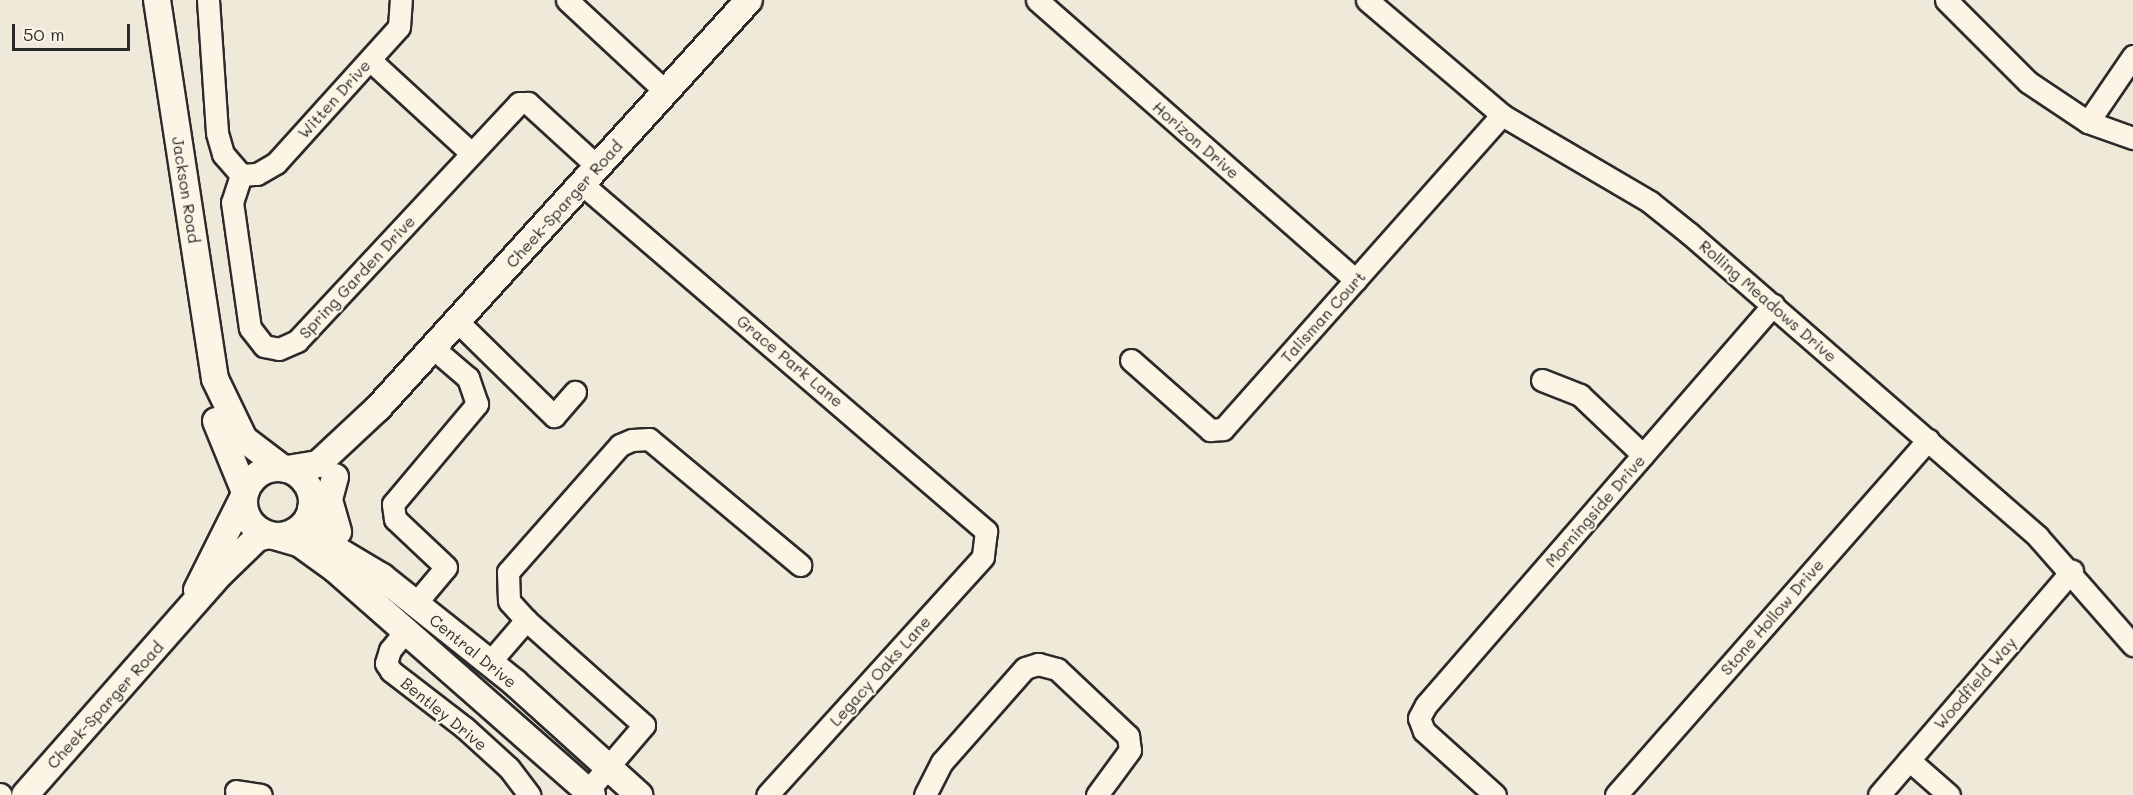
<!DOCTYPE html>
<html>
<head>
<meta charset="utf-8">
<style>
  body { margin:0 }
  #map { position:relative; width:2133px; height:795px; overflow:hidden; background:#efe9da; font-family:Mali,sans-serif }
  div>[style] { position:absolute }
  .roads { filter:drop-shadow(2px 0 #2b2b2b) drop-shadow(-2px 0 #2b2b2b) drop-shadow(0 2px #2b2b2b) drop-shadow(0 -2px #2b2b2b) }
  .minor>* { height:21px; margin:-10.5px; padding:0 10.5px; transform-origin:10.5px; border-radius:10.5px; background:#fcf5e5 }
  .major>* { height:26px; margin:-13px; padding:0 13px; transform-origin:13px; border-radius:13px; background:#fcf5e5 }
  .major>.ring { margin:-13px; padding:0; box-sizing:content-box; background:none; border:26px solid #fcf5e5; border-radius:50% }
  span { translate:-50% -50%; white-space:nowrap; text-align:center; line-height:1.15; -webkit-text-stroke:4.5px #fcf5e5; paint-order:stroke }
  .street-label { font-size:16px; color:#2b2b2b }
  .scale { position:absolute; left:12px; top:24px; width:118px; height:27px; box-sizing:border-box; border:3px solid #2b2b2b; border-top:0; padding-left:8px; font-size:18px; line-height:21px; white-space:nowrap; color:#2b2b2b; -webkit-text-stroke:4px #fcf5e5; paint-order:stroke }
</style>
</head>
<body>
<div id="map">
  <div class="roads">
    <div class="minor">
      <i style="left:208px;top:0;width:133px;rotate:86.1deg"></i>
      <i style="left:217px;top:133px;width:22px;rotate:74deg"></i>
      <i style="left:223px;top:154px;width:28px;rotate:49deg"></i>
      <i style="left:567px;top:0;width:135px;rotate:42.9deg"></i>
      <i style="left:1037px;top:0;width:424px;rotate:41.3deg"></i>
      <i style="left:1367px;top:0;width:177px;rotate:40.4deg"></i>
      <i style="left:1502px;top:115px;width:172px;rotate:30.4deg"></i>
      <i style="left:1650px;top:202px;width:51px;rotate:38.7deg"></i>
      <i style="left:1690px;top:234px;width:461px;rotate:41deg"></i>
      <i style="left:2038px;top:537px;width:144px;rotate:48.7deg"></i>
      <i style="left:1946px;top:0;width:116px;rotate:45deg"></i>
      <i style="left:2028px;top:82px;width:72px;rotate:33.7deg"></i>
      <i style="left:2088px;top:122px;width:48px;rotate:19.6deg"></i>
      <i style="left:370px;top:60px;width:137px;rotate:42.6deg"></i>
      <i style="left:2088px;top:122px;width:80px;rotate:-55.7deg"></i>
      <i style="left:241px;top:175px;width:28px;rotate:108deg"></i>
      <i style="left:232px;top:202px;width:127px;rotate:81.9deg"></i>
      <i style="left:250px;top:328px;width:23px;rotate:52deg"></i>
      <i style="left:264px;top:346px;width:15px;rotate:11deg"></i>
      <i style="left:279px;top:349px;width:20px;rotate:-24deg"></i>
      <i style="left:297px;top:341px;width:325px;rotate:-47deg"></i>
      <i style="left:519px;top:103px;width:9px"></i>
      <i style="left:528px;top:103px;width:95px;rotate:42.4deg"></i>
      <i style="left:241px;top:175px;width:16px;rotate:-4deg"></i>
      <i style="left:257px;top:174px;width:22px;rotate:-30deg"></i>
      <i style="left:276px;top:163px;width:183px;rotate:-47.9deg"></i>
      <i style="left:399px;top:27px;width:27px;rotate:-86deg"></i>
      <i style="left:582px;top:184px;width:533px;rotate:40.66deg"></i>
      <i style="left:986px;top:531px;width:26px;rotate:97deg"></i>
      <i style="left:983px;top:557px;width:321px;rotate:132.2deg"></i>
      <i style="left:457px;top:321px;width:136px;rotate:44.4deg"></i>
      <i style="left:554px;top:416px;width:32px;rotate:-49deg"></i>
      <i style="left:1131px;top:360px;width:106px;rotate:41.5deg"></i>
      <i style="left:1210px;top:430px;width:13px;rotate:-4deg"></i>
      <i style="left:1223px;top:429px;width:420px;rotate:-48.4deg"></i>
      <i style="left:1542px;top:380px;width:41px;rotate:21.5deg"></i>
      <i style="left:1580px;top:395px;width:87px;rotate:43.6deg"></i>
      <i style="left:415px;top:604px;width:48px;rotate:-50deg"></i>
      <i style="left:446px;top:567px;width:70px;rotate:-136.7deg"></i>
      <i style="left:395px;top:519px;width:15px;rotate:-98deg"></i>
      <i style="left:393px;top:504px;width:131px;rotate:-50deg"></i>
      <i style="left:477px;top:404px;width:28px;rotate:-109deg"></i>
      <i style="left:468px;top:378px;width:46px;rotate:-139.4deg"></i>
      <i style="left:526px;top:620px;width:25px;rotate:-132deg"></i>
      <i style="left:509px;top:601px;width:29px;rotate:-92deg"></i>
      <i style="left:508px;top:572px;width:169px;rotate:-48.6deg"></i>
      <i style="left:620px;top:445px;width:13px;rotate:-23deg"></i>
      <i style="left:632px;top:440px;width:17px;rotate:-3deg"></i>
      <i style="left:649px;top:439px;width:197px;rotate:39.8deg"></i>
      <i style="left:407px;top:629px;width:27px;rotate:129deg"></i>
      <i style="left:390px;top:650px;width:14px;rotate:107deg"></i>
      <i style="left:386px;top:663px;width:9px;rotate:58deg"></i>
      <i style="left:391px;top:671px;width:93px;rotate:37.6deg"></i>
      <i style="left:465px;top:728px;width:59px;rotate:42.3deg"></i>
      <i style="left:509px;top:768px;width:34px;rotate:53deg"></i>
      <i style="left:489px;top:663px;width:57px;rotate:-49.3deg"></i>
      <i style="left:526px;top:620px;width:158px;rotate:41.7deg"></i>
      <i style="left:644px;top:725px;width:92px;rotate:130.6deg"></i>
      <i style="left:1909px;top:760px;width:53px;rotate:41.2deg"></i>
      <i style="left:236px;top:791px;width:25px;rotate:9deg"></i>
      <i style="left:0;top:794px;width:1px;rotate:45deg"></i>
      <i style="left:925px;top:795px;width:37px;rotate:-63deg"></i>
      <i style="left:942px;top:762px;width:125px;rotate:-48.6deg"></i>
      <i style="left:1025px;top:668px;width:14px;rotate:-17deg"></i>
      <i style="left:1038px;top:664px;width:20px;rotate:15deg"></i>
      <i style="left:1057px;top:669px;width:98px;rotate:43.3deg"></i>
      <i style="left:1128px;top:736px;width:14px;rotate:82deg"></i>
      <i style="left:1130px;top:750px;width:56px;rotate:126.3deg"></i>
      <i style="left:1495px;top:795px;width:96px;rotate:-138deg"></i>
      <i style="left:1424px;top:731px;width:14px;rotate:-111deg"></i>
      <i style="left:1419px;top:718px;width:15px;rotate:-62deg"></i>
      <i style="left:1426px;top:705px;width:530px;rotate:-49.06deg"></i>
      <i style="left:1616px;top:795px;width:473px;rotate:-48.7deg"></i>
      <i style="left:1879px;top:795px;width:296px;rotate:-49.3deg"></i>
    </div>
    <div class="major">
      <i style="left:157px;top:0;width:383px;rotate:81.3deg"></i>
      <i style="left:215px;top:379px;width:67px;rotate:64.2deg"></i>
      <i style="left:244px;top:439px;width:48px;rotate:37.3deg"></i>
      <i style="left:216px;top:421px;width:77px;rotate:67.8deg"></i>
      <i class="ring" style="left:244px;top:468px;width:42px;height:42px"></i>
      <i style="left:287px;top:469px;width:31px;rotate:-9deg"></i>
      <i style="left:318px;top:464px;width:82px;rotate:-43deg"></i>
      <i style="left:378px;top:408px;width:551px;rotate:-47.72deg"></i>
      <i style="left:335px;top:477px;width:24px;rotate:105deg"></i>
      <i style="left:329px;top:500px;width:33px;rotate:74deg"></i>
      <i style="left:311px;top:509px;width:42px;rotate:62.8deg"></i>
      <i style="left:330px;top:546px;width:61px;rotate:30.8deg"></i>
      <i style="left:382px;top:577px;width:169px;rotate:38.5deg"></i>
      <i style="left:514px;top:682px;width:169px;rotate:42.1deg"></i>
      <i style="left:274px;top:536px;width:26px;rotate:16deg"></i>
      <i style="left:299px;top:543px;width:44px;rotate:35.8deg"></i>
      <i style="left:335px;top:569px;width:342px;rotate:41.3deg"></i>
      <i style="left:197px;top:590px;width:105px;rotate:-63.4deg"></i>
      <i style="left:25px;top:795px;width:296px;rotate:-48.6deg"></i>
      <i style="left:221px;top:573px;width:50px;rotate:-44.2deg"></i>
      <i style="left:257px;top:538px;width:12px;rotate:-14deg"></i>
    </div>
  </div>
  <div class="street-label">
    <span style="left:334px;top:99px;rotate:-48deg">Witten Drive</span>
    <span style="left:1196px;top:140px;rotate:41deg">Horizon Drive</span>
    <span style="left:186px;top:190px;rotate:81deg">Jackson Road</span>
    <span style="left:564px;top:204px;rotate:-48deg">Cheek-Sparger Road</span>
    <span style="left:357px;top:277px;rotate:-47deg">Spring Garden Drive</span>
    <span style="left:1768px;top:301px;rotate:41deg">Rolling Meadows Drive</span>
    <span style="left:1323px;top:317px;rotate:-48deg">Talisman Court</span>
    <span style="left:790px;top:361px;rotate:40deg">Grace Park Lane</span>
    <span style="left:1595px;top:511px;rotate:-49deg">Morningside Drive</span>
    <span style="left:1772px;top:617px;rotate:-49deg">Stone Hollow Drive</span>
    <span style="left:473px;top:651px;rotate:39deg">Central Drive</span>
    <span style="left:880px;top:671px;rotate:-48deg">Legacy Oaks Lane</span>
    <span style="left:1975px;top:683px;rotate:-49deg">Woodfield Way</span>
    <span style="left:105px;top:705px;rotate:-48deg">Cheek-Sparger Road</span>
    <span style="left:444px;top:714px;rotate:39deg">Bentley Drive</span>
  </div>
  <div class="scale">50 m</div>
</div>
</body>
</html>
